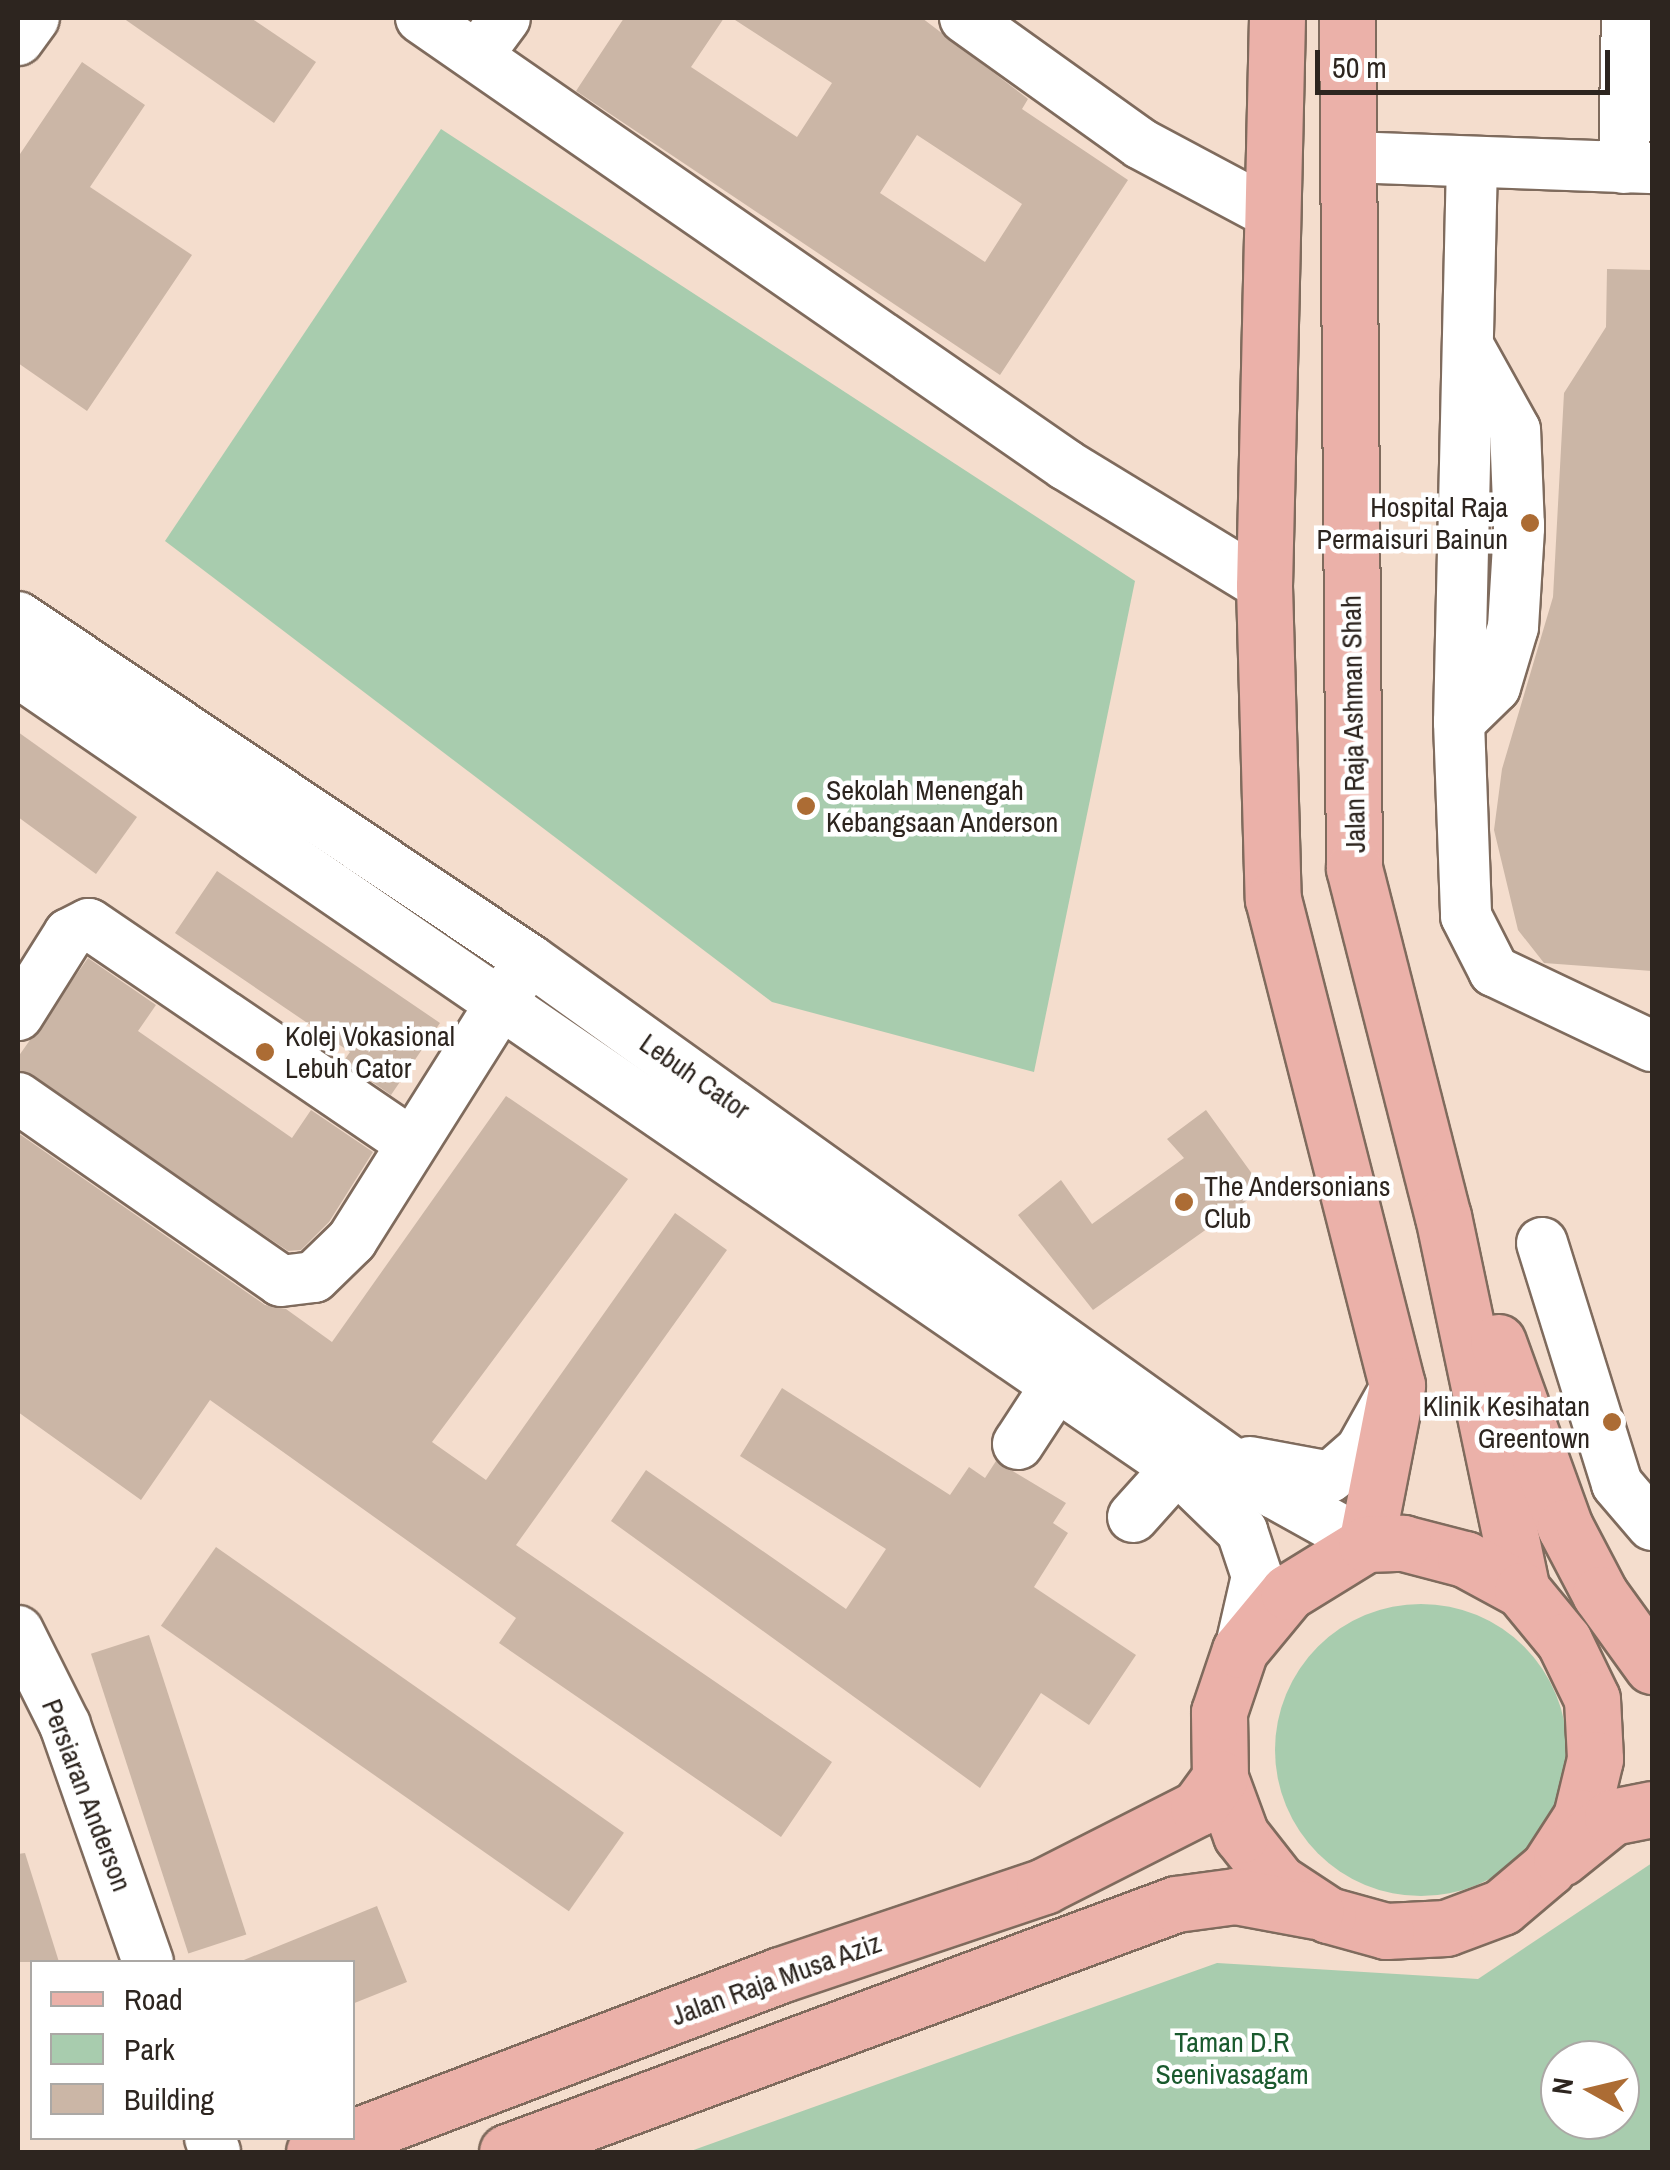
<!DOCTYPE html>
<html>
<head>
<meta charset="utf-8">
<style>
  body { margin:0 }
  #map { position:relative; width:1670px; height:2170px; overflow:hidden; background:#f4ddcd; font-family:"Archivo Narrow",sans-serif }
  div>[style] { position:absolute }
  .green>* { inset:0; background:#a8ccae }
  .round { border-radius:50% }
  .building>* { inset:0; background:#cbb6a6; transform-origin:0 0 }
  .roads { filter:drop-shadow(2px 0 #7f6b5d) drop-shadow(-2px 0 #7f6b5d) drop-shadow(0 2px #7f6b5d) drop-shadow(0 -2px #7f6b5d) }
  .minor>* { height:50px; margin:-25px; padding:0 25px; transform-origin:25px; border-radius:25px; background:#fff }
  .major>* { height:55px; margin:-27.5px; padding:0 27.5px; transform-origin:27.5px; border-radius:27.5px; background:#ebb1a9 }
  .dots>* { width:28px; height:28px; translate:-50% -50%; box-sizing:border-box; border:5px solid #fff; border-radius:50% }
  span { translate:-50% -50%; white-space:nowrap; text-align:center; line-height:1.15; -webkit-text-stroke:9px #fff; paint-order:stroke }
  .poi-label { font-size:28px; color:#2d251f }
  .right { translate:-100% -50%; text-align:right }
  .left { translate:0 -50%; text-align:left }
  .street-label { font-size:28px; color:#2d251f }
  .park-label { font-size:28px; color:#1a5a2e }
  .frame { position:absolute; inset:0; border:20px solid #2d251f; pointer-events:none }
  .legend { position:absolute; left:30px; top:1960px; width:325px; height:180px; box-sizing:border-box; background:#fff; border:2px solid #aba8a5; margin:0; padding:12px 18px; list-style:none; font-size:30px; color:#2d251f }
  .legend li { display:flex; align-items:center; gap:20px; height:50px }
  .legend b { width:50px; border:2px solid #aba8a5 }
  .north { position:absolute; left:1540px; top:2040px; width:100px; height:100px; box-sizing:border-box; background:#fff; border:2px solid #aba8a5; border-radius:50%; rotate:278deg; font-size:28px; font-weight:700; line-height:40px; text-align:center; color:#2d251f }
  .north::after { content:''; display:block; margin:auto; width:35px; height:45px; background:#ac6c34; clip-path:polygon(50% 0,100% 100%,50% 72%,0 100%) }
  .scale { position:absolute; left:1315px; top:50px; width:295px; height:45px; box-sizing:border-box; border:5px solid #2d251f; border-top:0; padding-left:12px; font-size:30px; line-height:35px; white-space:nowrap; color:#2d251f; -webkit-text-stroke:8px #fff; paint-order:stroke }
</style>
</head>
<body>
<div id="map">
  <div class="green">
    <i style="clip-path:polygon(441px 129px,1135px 581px,1034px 1072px,772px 1002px,165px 541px)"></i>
    <i class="round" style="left:1275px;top:1604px;width:292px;height:292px"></i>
    <i style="clip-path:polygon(evenodd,1652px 1863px,1652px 2152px,688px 2152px,1217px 1963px,1478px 1979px,1652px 1863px,1560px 2060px,1620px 2060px,1620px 2120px,1560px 2120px,1560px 2060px)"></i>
  </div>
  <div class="building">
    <i style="clip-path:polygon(123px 18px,251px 18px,316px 62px,274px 123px)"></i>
    <i style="clip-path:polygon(evenodd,624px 18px,724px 18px,691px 67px,797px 137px,832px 83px,732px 18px,922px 18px,1028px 99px,1022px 109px,1128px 180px,1000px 375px,576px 91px,624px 18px,917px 135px,1022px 204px,985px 262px,880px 193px,917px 135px)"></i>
    <i style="clip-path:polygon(82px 62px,145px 105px,90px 187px,192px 255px,87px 411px,18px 363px,18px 157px)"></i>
    <i style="clip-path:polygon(1607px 269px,1652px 270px,1652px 971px,1544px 963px,1518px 930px,1494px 830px,1502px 769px,1553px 597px,1564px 393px,1606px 327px)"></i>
    <i style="clip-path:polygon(18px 732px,137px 817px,96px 874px,18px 817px)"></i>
    <i style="clip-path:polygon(217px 871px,440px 1023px,391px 1095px,343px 1062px,350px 1052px,175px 933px)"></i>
    <i style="clip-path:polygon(88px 958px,156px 1005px,138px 1031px,292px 1138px,311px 1110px,373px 1152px,329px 1222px,301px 1250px,288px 1251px,18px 1070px,18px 1057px)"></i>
    <i style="clip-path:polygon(506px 1096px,628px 1179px,432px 1442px,486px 1480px,675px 1213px,727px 1250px,516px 1545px,832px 1762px,781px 1837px,499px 1643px,516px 1618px,210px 1400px,141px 1500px,18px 1412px,18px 1133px,265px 1305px,286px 1309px,332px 1342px)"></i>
    <i style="clip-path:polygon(1206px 1110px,1263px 1189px,1093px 1310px,1018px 1215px,1061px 1180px,1092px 1224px,1184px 1158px,1167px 1139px)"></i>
    <i style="clip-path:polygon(782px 1388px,950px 1495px,969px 1467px,985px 1478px,996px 1461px,1066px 1503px,1053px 1523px,1068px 1533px,1034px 1587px,1136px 1655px,1089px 1725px,1041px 1693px,980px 1788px,611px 1521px,646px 1470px,846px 1609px,886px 1549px,740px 1456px)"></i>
    <i style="left:216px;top:1547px;width:498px;height:96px;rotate:35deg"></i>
    <i style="left:149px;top:1635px;width:315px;height:61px;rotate:72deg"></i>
    <i style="clip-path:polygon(25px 1853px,59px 1962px,18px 1962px,18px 1854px)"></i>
    <i style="clip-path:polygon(377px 1906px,407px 1982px,352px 2004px,352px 1962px,239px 1962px)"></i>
  </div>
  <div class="roads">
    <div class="minor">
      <i style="left:421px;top:18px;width:785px;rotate:34.72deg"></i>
      <i style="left:1066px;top:465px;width:232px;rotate:31.4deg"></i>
      <i style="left:965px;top:18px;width:216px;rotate:35.6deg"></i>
      <i style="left:1141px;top:144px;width:146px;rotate:28.1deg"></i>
      <i style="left:18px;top:40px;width:27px;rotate:-54deg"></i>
      <i style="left:477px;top:56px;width:47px;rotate:-53.6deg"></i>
      <i style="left:1347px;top:157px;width:305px;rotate:2.1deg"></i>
      <i style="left:1472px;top:162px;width:560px;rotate:91.33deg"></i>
      <i style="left:1459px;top:722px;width:194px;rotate:87.9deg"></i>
      <i style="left:1466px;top:916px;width:62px;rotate:63deg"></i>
      <i style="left:1494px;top:971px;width:175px;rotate:25.4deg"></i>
      <i style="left:1624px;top:168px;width:150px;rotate:-88.9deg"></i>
      <i style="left:18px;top:617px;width:616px;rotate:33.82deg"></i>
      <i style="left:530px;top:960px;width:915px;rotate:35.62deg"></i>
      <i style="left:1274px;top:1493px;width:105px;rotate:29deg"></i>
      <i style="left:18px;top:672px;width:1406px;rotate:34.48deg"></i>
      <i style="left:1177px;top:1468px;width:91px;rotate:44.1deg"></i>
      <i style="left:1242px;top:1531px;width:47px;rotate:71.6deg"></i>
      <i style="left:1257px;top:1576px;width:76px;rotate:102.9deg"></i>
      <i style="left:1459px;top:722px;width:50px;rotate:-44.2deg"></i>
      <i style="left:1495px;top:687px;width:63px;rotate:-73.3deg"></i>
      <i style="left:1513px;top:627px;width:99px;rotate:-86.5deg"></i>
      <i style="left:1519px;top:528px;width:98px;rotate:-92.3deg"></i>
      <i style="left:1515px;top:430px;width:93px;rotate:-119.1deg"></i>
      <i style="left:18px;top:1015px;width:96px;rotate:-57.8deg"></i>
      <i style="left:69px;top:934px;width:22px;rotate:-27deg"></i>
      <i style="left:89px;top:924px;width:389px;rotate:34.2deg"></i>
      <i style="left:18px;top:1098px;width:320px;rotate:34.8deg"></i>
      <i style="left:281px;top:1281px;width:33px;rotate:-7deg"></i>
      <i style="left:314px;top:1277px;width:53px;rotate:-44.2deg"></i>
      <i style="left:352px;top:1240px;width:312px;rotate:-57.8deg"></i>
      <i style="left:1542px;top:1243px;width:252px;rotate:72.7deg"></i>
      <i style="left:1617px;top:1484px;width:54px;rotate:49.5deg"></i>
      <i style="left:1018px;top:1444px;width:104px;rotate:-56.8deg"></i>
      <i style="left:1250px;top:1462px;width:81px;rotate:10.6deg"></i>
      <i style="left:1330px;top:1477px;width:41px;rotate:-41.1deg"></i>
      <i style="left:1361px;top:1450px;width:62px;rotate:-60.9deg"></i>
      <i style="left:1133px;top:1517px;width:66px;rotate:-48.1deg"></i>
      <i style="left:18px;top:1631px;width:105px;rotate:63.4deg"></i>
      <i style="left:65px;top:1725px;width:251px;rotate:70.7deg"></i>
      <i style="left:210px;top:2138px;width:15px;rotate:70deg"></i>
    </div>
    <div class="major">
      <i style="left:1277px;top:18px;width:568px;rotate:91.31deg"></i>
      <i style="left:1264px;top:586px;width:313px;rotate:88.4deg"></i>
      <i style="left:1273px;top:899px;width:502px;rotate:75.69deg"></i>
      <i style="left:1397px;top:1385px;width:162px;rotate:101deg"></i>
      <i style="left:1347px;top:18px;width:850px;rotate:89.53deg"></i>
      <i style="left:1354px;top:868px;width:359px;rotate:75.7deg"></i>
      <i style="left:1443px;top:1216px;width:382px;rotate:78.1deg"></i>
      <i style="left:1498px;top:1342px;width:197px;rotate:70.1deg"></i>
      <i style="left:1565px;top:1527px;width:76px;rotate:62.4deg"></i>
      <i style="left:1600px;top:1594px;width:89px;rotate:54.2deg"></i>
      <i style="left:1403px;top:1543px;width:64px;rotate:14.5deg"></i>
      <i style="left:1465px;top:1559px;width:65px;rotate:28.5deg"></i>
      <i style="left:1522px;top:1590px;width:66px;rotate:50.5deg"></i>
      <i style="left:1564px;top:1641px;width:64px;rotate:64.2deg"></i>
      <i style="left:1592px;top:1699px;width:60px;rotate:87.1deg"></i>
      <i style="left:1595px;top:1759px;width:60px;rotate:103.6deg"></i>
      <i style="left:1581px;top:1817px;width:61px;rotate:122.9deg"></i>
      <i style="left:1548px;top:1868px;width:60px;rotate:139.7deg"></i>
      <i style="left:1502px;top:1907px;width:60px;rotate:159.4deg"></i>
      <i style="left:1446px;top:1928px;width:60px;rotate:177.1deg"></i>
      <i style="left:1386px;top:1931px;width:60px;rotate:-164.6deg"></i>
      <i style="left:1328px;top:1915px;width:60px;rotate:-146.6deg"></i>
      <i style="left:1278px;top:1882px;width:60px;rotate:-128.2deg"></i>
      <i style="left:1241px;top:1835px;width:61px;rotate:-110.2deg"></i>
      <i style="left:1220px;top:1778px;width:66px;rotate:-90.9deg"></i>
      <i style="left:1219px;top:1712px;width:65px;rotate:-71.3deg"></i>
      <i style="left:1240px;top:1650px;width:75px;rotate:-50.4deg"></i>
      <i style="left:1288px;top:1592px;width:92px;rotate:-31.6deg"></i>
      <i style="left:1366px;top:1544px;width:37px;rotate:-2deg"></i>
      <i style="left:1561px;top:1858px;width:65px;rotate:-38.8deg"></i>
      <i style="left:1612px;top:1817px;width:41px;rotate:-11.3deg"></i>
      <i style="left:314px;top:2152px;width:498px;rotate:-20.8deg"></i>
      <i style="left:780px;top:1975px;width:279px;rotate:-18.6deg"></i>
      <i style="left:1044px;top:1886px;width:173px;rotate:-26.9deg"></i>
      <i style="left:1198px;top:1808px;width:37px;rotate:-54deg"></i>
      <i style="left:507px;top:2152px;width:713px;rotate:-20.34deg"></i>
      <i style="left:1176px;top:1904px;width:60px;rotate:-7.7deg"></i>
      <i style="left:1235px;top:1896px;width:82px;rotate:10.5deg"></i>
    </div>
  </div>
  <div class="dots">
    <i style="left:1530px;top:523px;background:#ac6c34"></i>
    <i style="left:806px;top:806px;background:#ac6c34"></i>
    <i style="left:265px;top:1052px;background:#ac6c34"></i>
    <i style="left:1184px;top:1202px;background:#ac6c34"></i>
    <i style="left:1612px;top:1422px;background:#ac6c34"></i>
  </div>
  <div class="poi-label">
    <span class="right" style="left:1508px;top:523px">Hospital Raja<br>Permaisuri Bainun</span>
    <span class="left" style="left:826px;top:806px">Sekolah Menengah<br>Kebangsaan Anderson</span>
    <span class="left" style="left:285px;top:1052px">Kolej Vokasional<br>Lebuh Cator</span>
    <span class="left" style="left:1204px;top:1202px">The Andersonians<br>Club</span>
    <span class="right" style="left:1590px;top:1422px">Klinik Kesihatan<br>Greentown</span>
  </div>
  <div class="street-label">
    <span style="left:1353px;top:724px;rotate:-91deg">Jalan Raja Ashman Shah</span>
    <span style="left:695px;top:1076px;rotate:35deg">Lebuh Cator</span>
    <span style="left:87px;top:1795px;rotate:69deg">Persiaran Anderson</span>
    <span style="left:776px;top:1979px;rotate:-20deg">Jalan Raja Musa Aziz</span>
  </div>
  <div class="park-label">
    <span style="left:1232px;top:2058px">Taman D.R<br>Seenivasagam</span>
  </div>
  <div class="frame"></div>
  <ul class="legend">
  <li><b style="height:12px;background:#ebb1a9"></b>Road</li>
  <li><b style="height:28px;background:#a8ccae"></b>Park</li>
  <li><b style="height:28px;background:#cbb6a6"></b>Building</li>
  </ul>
  <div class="north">N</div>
  <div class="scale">50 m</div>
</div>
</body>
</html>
